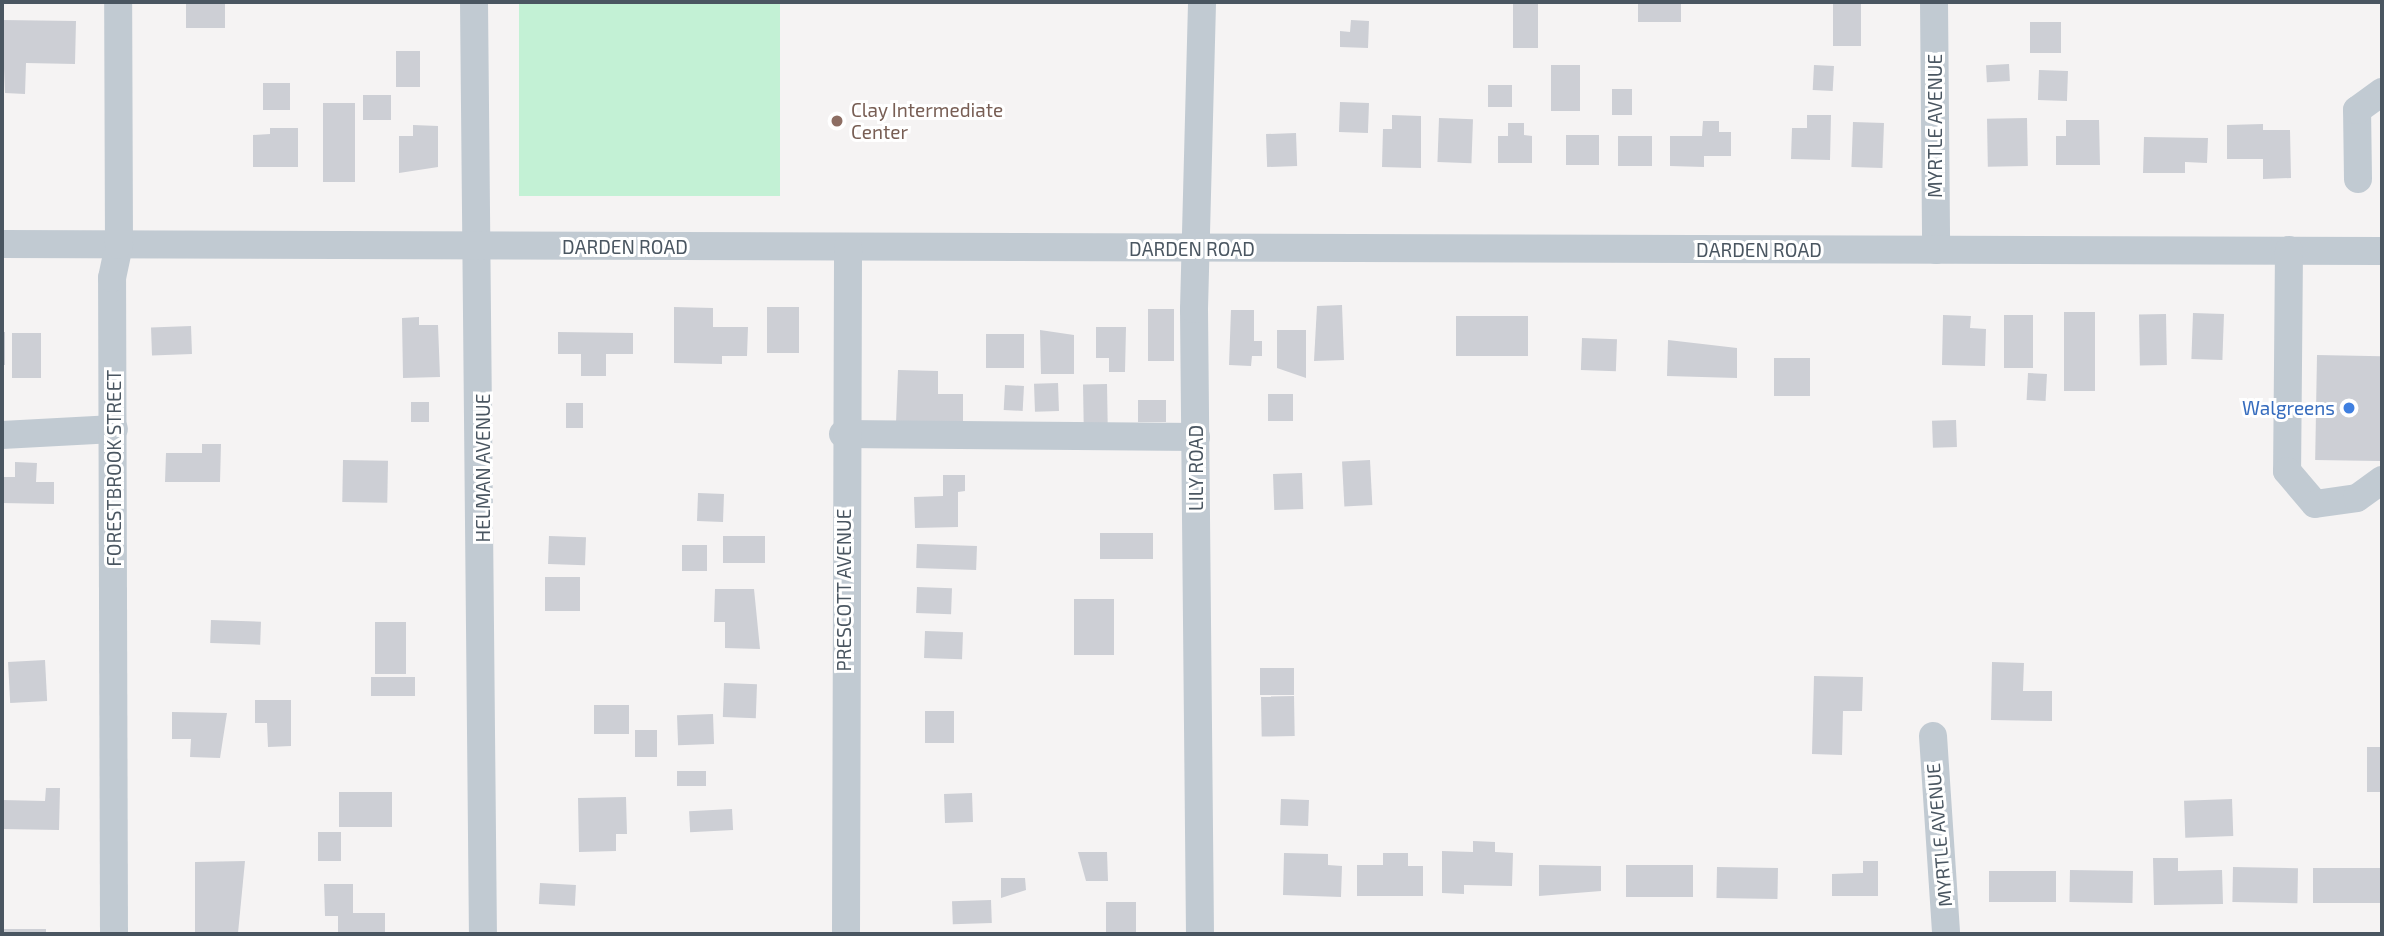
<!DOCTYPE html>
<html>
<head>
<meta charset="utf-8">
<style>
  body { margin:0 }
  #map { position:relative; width:2384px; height:936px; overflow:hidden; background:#f5f3f3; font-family:"Exo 2",sans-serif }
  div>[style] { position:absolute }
  .green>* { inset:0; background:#c3f1d5; transform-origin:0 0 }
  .building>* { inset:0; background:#cdcfd5; transform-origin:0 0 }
  .minor>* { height:28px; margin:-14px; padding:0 14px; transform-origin:14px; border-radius:14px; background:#c1cad2 }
  .dots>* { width:19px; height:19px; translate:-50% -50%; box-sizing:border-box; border:4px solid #fff; border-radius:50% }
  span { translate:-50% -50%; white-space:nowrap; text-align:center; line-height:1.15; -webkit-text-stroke:6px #fff; paint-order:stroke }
  .education-label { font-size:19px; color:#785e54 }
  .left { translate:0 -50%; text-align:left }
  .street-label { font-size:19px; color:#4a5661 }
  .shop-label { font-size:19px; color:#366cbe }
  .right { translate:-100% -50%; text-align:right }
  .frame { position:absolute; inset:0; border:4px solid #4a5661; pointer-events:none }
</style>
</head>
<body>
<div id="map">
  <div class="green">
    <i style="left:519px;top:2px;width:261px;height:194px"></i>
  </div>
  <div class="building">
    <i style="left:186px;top:2px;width:39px;height:26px"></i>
    <i style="left:1513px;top:2px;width:25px;height:46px"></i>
    <i style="left:1638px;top:2px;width:43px;height:20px"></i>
    <i style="left:1833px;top:2px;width:28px;height:44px"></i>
    <i style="clip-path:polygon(2px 20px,76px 21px,75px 64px,26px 63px,25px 94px,5px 93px)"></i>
    <i style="clip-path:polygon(1351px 20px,1369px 21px,1368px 48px,1340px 47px,1340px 31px,1350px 32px)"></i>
    <i style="left:2030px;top:22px;width:31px;height:31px"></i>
    <i style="left:396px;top:51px;width:24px;height:36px"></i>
    <i style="left:2009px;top:64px;width:17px;height:23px;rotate:87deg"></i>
    <i style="left:1551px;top:65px;width:29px;height:46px"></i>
    <i style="left:1814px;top:65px;width:20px;height:25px;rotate:3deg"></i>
    <i style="left:2039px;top:70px;width:29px;height:30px;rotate:2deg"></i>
    <i style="left:263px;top:83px;width:27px;height:27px"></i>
    <i style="left:1512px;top:85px;width:22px;height:24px;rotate:90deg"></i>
    <i style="left:1612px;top:89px;width:20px;height:26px"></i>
    <i style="left:391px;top:95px;width:25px;height:28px;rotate:90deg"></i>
    <i style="left:1340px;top:102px;width:29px;height:30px;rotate:2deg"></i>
    <i style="left:323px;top:103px;width:32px;height:79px"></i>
    <i style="clip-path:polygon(1392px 115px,1421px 116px,1421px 168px,1382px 167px,1383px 129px,1392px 129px)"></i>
    <i style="clip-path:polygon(1807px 115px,1831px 115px,1830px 160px,1791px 159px,1792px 128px,1807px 128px)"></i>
    <i style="left:1439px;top:118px;width:34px;height:44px;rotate:2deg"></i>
    <i style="left:2027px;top:118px;width:48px;height:40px;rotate:89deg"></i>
    <i style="clip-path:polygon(2066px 120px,2099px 120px,2100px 165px,2056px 165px,2056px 136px,2066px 136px)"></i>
    <i style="clip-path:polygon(1703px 121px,1719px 121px,1719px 132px,1731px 132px,1731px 156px,1704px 156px,1704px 167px,1670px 166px,1670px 136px,1702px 136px)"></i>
    <i style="left:1853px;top:122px;width:31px;height:45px;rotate:2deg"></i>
    <i style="clip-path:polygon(1508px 123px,1524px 123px,1524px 135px,1532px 136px,1532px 163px,1498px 163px,1498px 136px,1508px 136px)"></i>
    <i style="clip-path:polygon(2263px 124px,2263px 130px,2290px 130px,2291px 178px,2263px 179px,2263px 159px,2227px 159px,2227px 125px)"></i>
    <i style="clip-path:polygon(413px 125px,438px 126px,438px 167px,399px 173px,399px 136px,413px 136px)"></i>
    <i style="clip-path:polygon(270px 128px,298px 128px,298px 167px,253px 167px,253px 135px,270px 134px)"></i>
    <i style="left:1296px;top:133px;width:33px;height:30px;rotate:88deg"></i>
    <i style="left:1566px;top:135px;width:33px;height:30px"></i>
    <i style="left:1618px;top:136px;width:34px;height:30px"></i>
    <i style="clip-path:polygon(2144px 137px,2208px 138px,2207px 163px,2185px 162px,2185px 173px,2143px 173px)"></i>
    <i style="clip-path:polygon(1342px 305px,1344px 360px,1314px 361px,1317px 306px)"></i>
    <i style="clip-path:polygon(674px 307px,713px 308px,713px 327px,748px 327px,747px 356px,722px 356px,722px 364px,674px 363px)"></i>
    <i style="left:767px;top:307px;width:32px;height:46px"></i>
    <i style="left:1148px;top:309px;width:26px;height:52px"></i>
    <i style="clip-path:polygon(1231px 310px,1254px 310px,1254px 341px,1262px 341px,1262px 356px,1252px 356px,1251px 366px,1229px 365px)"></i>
    <i style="left:2064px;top:312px;width:31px;height:79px"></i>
    <i style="left:2193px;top:313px;width:31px;height:46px;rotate:2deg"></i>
    <i style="left:2166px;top:314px;width:51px;height:27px;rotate:89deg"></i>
    <i style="clip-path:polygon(1943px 315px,1971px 316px,1970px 328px,1986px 329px,1985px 366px,1942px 365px)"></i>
    <i style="left:2004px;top:315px;width:29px;height:53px"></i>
    <i style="left:1528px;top:316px;width:40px;height:72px;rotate:90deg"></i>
    <i style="clip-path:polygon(419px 317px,419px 325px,438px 325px,440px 377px,403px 378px,402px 318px)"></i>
    <i style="left:191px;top:326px;width:28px;height:40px;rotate:88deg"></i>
    <i style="clip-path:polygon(1096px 327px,1126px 327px,1125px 372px,1109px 372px,1109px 358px,1096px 358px)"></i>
    <i style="clip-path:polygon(1040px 330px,1074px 335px,1074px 374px,1041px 374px)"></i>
    <i style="clip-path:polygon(1277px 330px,1306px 330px,1306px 378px,1277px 368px)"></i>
    <i style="left:2px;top:332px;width:3px;height:33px"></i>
    <i style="clip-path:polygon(558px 332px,633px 333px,633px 354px,606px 354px,606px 376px,581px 376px,581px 354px,558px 354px)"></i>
    <i style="left:12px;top:333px;width:29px;height:45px"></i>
    <i style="left:986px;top:334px;width:38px;height:34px"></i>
    <i style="left:1582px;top:338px;width:35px;height:32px;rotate:2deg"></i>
    <i style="clip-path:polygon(1668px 340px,1737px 348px,1737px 378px,1667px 376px)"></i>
    <i style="left:2317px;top:355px;width:65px;height:105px;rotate:1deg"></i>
    <i style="left:1774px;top:358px;width:36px;height:38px"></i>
    <i style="clip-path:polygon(898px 370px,938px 371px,938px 394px,963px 394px,963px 424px,896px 423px)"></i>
    <i style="left:2028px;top:373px;width:19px;height:27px;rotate:3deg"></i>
    <i style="left:1058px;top:383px;width:28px;height:24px;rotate:88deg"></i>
    <i style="left:1107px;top:384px;width:41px;height:24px;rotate:89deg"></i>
    <i style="left:1005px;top:385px;width:19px;height:25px;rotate:3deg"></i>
    <i style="left:1268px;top:394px;width:25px;height:27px"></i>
    <i style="left:1138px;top:400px;width:28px;height:22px"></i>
    <i style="left:411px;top:402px;width:18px;height:20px"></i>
    <i style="left:566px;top:403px;width:17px;height:25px"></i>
    <i style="left:1956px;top:420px;width:27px;height:24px;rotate:88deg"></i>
    <i style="clip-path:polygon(202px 444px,221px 444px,220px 482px,165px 482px,166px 453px,202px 453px)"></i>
    <i style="left:343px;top:460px;width:45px;height:42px;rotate:1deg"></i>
    <i style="left:1370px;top:460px;width:45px;height:28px;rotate:87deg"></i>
    <i style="clip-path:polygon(15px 462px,37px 463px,36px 482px,54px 482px,54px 504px,2px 503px,2px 477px,15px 477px)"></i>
    <i style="left:1302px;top:473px;width:36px;height:29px;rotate:88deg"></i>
    <i style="clip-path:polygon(943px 475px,965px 475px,965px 491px,958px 492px,958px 527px,915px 528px,914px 497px,943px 496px)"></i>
    <i style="left:698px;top:493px;width:26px;height:28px;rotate:2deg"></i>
    <i style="left:1153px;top:533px;width:26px;height:53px;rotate:90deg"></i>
    <i style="left:549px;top:536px;width:37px;height:28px;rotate:2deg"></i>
    <i style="left:723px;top:536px;width:42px;height:27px"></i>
    <i style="left:917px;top:544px;width:60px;height:24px;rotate:2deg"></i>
    <i style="left:707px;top:545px;width:26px;height:25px;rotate:90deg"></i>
    <i style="left:545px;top:577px;width:35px;height:34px"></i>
    <i style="left:917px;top:587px;width:35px;height:26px;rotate:2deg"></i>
    <i style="clip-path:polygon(715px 589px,754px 589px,760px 649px,725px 648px,725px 622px,714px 622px)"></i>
    <i style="left:1074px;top:599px;width:40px;height:56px"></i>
    <i style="left:211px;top:620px;width:50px;height:23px;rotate:2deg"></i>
    <i style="left:375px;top:622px;width:31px;height:52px"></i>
    <i style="left:925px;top:631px;width:38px;height:27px;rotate:2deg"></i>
    <i style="left:45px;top:660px;width:41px;height:37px;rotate:87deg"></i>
    <i style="clip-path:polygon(1992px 662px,2024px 663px,2023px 691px,2052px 691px,2052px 721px,1991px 720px)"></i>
    <i style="left:1260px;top:668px;width:34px;height:27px"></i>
    <i style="clip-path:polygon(1814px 676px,1863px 677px,1862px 711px,1843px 711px,1842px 755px,1812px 754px)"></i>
    <i style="left:415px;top:677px;width:19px;height:44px;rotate:90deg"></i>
    <i style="left:724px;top:683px;width:33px;height:34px;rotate:2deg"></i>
    <i style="left:1294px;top:696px;width:40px;height:33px;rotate:89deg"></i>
    <i style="clip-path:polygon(255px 700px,291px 700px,291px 746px,268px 747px,267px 723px,255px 723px)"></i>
    <i style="left:594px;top:705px;width:35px;height:29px"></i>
    <i style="left:925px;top:711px;width:29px;height:32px"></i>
    <i style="clip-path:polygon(172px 712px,227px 713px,220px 758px,190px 757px,191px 739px,172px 739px)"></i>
    <i style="left:713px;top:714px;width:30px;height:36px;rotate:88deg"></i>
    <i style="left:635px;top:730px;width:22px;height:27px"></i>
    <i style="left:2367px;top:747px;width:15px;height:45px"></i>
    <i style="left:706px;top:771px;width:15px;height:29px;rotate:90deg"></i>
    <i style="clip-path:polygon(46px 788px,60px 788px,59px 830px,2px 829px,2px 800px,45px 801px)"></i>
    <i style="left:392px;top:792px;width:35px;height:53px;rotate:90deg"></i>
    <i style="left:972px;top:793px;width:29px;height:28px;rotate:88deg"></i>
    <i style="clip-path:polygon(626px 797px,627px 834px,616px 834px,616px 851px,579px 852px,578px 798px)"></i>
    <i style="left:1281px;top:799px;width:28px;height:26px;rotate:2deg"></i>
    <i style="left:2232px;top:799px;width:37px;height:48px;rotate:88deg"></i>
    <i style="left:732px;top:809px;width:21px;height:43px;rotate:87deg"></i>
    <i style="left:318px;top:832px;width:23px;height:29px"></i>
    <i style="clip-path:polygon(1473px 841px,1495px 842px,1495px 852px,1513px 853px,1512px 886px,1464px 885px,1464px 894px,1442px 893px,1442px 851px,1473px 852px)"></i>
    <i style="clip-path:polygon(1078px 852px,1107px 852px,1108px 881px,1086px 881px)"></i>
    <i style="clip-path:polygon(1284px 853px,1328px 854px,1328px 865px,1342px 866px,1341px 897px,1283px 895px)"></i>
    <i style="clip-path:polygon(1383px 853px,1408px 853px,1408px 866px,1423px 866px,1423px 896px,1357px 896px,1357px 865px,1383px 865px)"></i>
    <i style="clip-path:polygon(2153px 858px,2178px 858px,2178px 871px,2222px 870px,2223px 904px,2154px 905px)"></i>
    <i style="clip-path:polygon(245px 861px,238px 933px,195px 933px,195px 862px)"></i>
    <i style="clip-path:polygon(1863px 861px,1878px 861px,1878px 896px,1832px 896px,1832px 874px,1863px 873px)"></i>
    <i style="clip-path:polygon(1539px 865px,1601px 866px,1601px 891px,1539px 896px)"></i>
    <i style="left:1626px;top:865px;width:67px;height:32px"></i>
    <i style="left:1717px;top:867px;width:61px;height:31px;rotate:1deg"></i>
    <i style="left:2233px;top:867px;width:65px;height:35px;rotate:1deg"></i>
    <i style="left:2313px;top:868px;width:69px;height:35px"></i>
    <i style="left:2070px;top:870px;width:63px;height:32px;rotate:1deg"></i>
    <i style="left:2056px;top:871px;width:31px;height:67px;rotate:90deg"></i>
    <i style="clip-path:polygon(1001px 878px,1025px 878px,1026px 890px,1001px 898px)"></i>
    <i style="left:540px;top:883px;width:36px;height:21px;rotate:3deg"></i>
    <i style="clip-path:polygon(324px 884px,353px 884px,353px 913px,385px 913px,385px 934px,338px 934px,338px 916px,325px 916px)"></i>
    <i style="left:991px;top:900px;width:23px;height:39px;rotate:88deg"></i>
    <i style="left:1106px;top:902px;width:30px;height:32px"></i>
    <i style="left:2px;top:929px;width:44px;height:5px"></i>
  </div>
  <div class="minor">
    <i style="left:474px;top:2px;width:932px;rotate:89.45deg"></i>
    <i style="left:1934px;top:2px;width:248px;rotate:89.5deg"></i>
    <i style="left:2358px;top:179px;width:69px;rotate:-90.8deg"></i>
    <i style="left:2357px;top:110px;width:31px;rotate:-36deg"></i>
    <i style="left:2px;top:244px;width:2380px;rotate:0.17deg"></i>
    <i style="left:2289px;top:250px;width:221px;rotate:90.5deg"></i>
    <i style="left:2287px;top:471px;width:43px;rotate:49.7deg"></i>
    <i style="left:2315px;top:504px;width:42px;rotate:-8.1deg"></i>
    <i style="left:2357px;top:498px;width:31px;rotate:-36deg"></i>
    <i style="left:843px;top:434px;width:353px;rotate:0.5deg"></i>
    <i style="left:2px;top:435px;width:112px;rotate:-3.1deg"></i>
    <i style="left:1933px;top:736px;width:198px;rotate:86.2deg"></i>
    <i style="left:114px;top:934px;width:656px;rotate:-90.17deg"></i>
    <i style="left:112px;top:278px;width:34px;rotate:-78deg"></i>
    <i style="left:119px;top:245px;width:243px;rotate:-90.2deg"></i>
    <i style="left:846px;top:934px;width:687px;rotate:-89.83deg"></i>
    <i style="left:1200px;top:934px;width:625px;rotate:-90.55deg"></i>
    <i style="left:1194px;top:309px;width:307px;rotate:-88.5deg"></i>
  </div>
  <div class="dots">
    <i style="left:837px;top:121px;background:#8d6e63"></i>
    <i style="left:2349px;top:408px;background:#3f7fe0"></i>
  </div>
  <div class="education-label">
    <span class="left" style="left:851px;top:121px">Clay Intermediate<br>Center</span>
  </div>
  <div class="street-label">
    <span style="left:1935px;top:126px;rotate:-90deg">MYRTLE AVENUE</span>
    <span style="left:625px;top:247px">DARDEN ROAD</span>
    <span style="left:1192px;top:249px">DARDEN ROAD</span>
    <span style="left:1759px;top:250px">DARDEN ROAD</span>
    <span style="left:114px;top:468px;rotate:-90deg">FORESTBROOK STREET</span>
    <span style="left:483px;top:468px;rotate:-90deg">HELMAN AVENUE</span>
    <span style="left:1196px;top:468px;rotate:-90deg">LILY ROAD</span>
    <span style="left:844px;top:590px;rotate:-90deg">PRESCOTT AVENUE</span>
    <span style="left:1939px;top:835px;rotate:-95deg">MYRTLE AVENUE</span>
  </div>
  <div class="shop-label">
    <span class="right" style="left:2335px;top:408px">Walgreens</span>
  </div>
  <div class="frame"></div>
</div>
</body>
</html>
